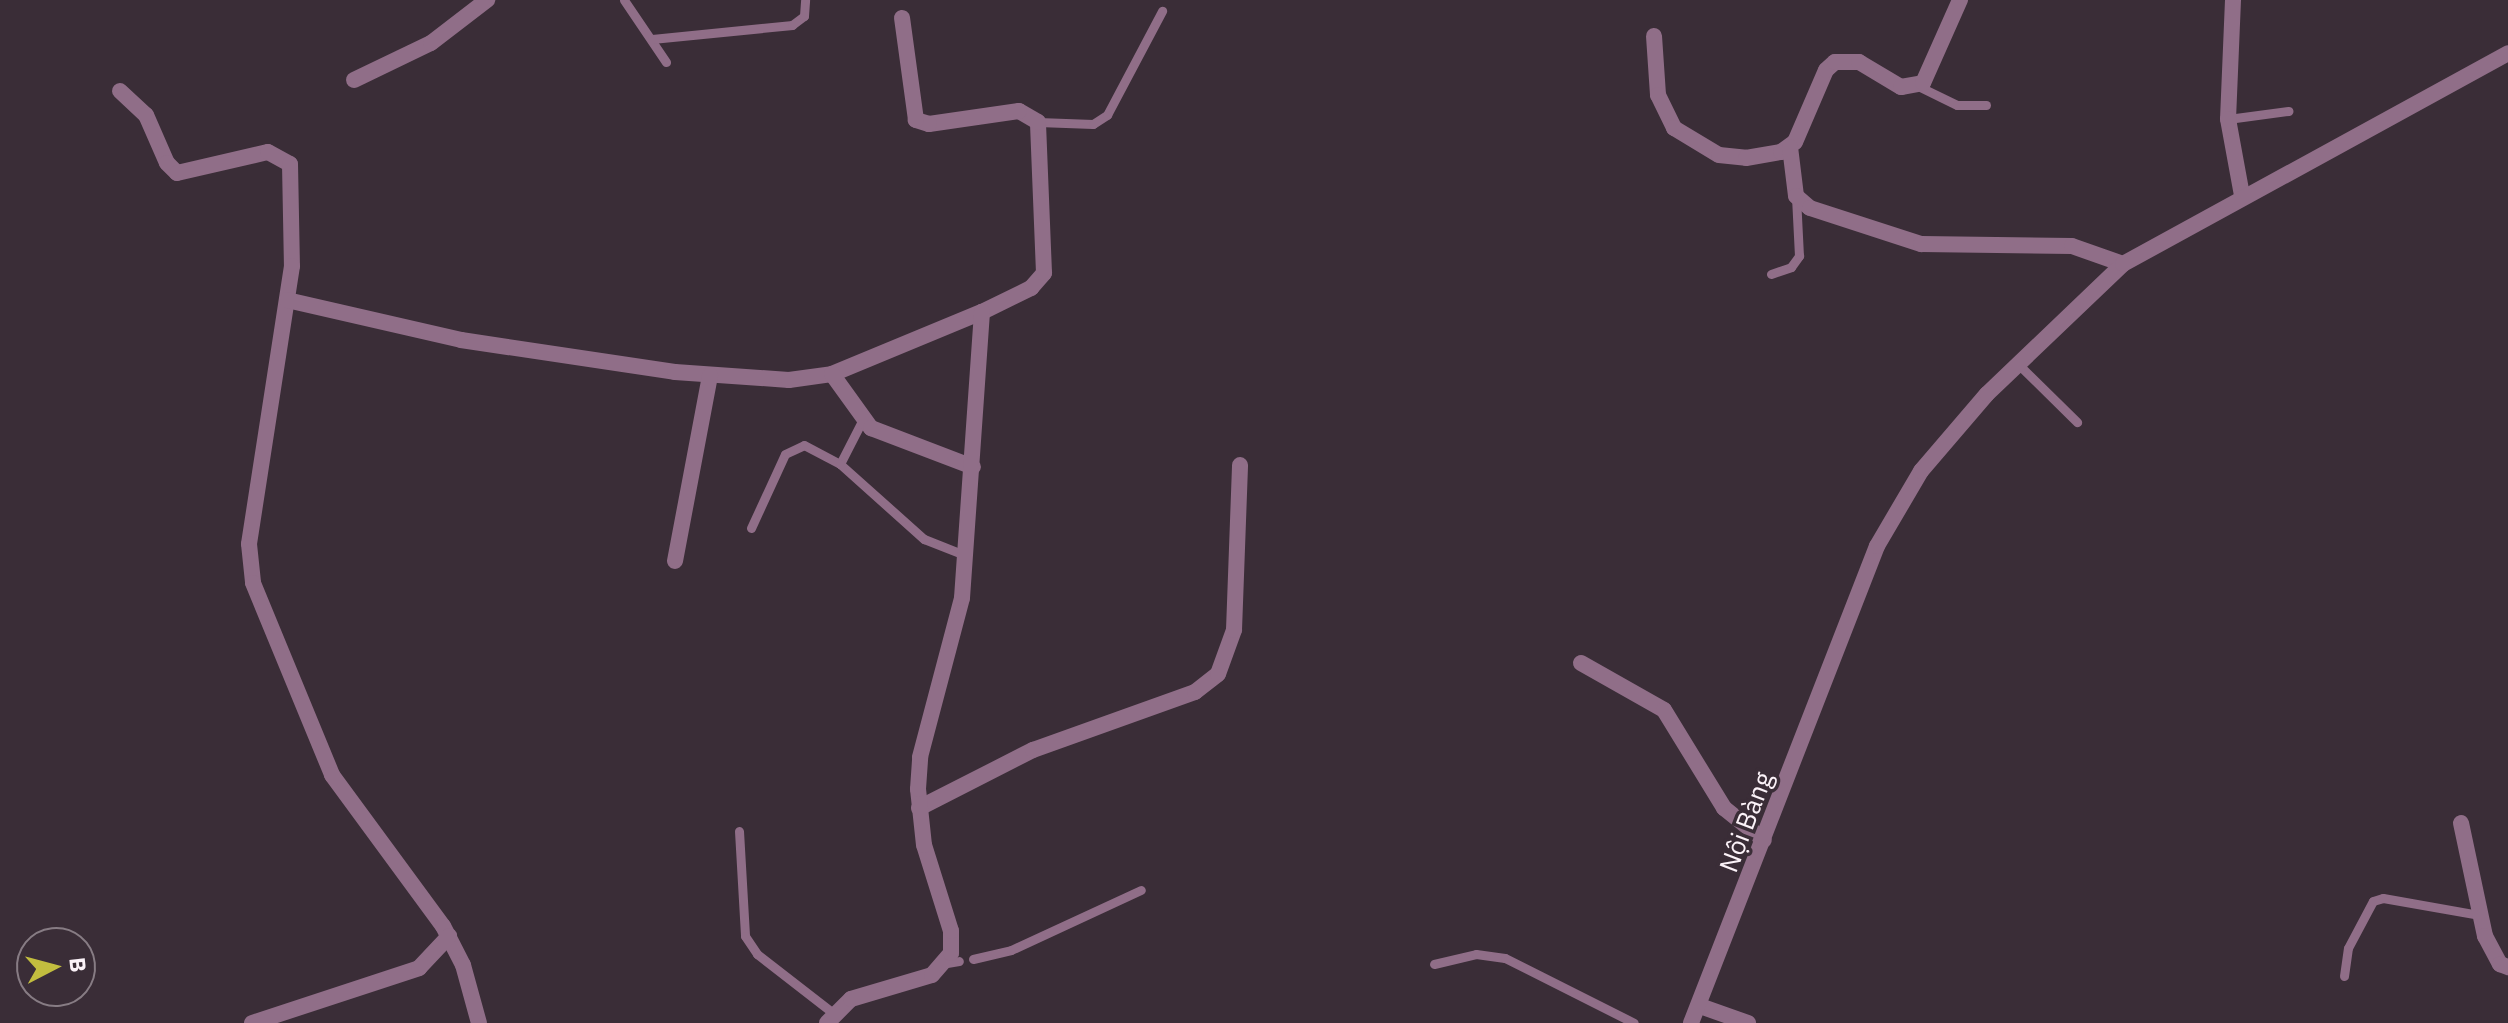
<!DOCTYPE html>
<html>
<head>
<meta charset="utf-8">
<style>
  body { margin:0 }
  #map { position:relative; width:2508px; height:1023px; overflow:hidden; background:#3a2d37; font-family:"IBM Plex Sans",sans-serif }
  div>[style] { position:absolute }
  .service>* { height:9px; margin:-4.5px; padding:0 4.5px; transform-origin:4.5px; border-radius:4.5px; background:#906e88 }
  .minor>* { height:16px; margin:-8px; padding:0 8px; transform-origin:8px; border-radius:8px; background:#906e88 }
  span { translate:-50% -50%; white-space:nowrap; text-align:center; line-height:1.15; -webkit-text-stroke:7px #3a2d37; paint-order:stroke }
  .street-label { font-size:26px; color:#fbf2f8 }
  .north { position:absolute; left:16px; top:927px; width:80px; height:80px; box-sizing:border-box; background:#3a2d37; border:2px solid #877c84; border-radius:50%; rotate:84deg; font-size:22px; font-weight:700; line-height:32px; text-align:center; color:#fbf2f8 }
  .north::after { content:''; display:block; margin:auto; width:28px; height:36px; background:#c2bd3f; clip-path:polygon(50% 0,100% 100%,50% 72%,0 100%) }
</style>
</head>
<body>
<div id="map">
  <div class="service">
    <i style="left:624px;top:0;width:75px;rotate:55.9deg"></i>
    <i style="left:652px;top:39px;width:141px;rotate:-5.7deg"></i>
    <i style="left:792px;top:25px;width:15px;rotate:-37deg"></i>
    <i style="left:804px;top:16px;width:16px;rotate:-86deg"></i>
    <i style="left:1918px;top:86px;width:43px;rotate:26deg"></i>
    <i style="left:1957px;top:105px;width:29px"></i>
    <i style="left:2228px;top:119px;width:61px;rotate:-7.6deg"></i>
    <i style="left:1038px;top:122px;width:55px;rotate:2.1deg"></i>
    <i style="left:1093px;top:124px;width:17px;rotate:-33deg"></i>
    <i style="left:1107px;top:115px;width:118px;rotate:-62.1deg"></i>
    <i style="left:1771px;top:274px;width:21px;rotate:-19deg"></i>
    <i style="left:1791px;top:267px;width:14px;rotate:-54deg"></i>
    <i style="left:1799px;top:256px;width:60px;rotate:-92.9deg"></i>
    <i style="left:2018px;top:364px;width:83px;rotate:44.5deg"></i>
    <i style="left:840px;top:464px;width:48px;rotate:-62.9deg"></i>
    <i style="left:751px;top:528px;width:81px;rotate:-65.3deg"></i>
    <i style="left:785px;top:454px;width:21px;rotate:-25deg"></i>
    <i style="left:804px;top:445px;width:41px;rotate:27.8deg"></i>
    <i style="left:840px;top:464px;width:113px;rotate:41.8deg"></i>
    <i style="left:924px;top:539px;width:46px;rotate:21.6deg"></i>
    <i style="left:739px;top:831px;width:105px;rotate:86.7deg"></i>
    <i style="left:745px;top:936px;width:22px;rotate:56deg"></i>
    <i style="left:757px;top:954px;width:96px;rotate:37.8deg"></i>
    <i style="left:973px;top:959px;width:39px;rotate:-13deg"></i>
    <i style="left:1011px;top:950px;width:143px;rotate:-24.8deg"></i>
    <i style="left:947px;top:963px;width:12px;rotate:-9deg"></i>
    <i style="left:1434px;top:964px;width:43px;rotate:-13.4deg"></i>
    <i style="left:1476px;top:954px;width:29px;rotate:8deg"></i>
    <i style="left:1505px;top:958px;width:144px;rotate:26.7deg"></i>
    <i style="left:2344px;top:976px;width:28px;rotate:-82deg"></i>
    <i style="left:2348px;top:948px;width:53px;rotate:-62deg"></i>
    <i style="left:2373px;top:901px;width:10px;rotate:-17deg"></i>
    <i style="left:2383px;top:898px;width:97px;rotate:10deg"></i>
  </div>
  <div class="minor">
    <i style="left:2233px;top:0;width:119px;rotate:92.4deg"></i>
    <i style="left:2228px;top:119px;width:77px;rotate:79.6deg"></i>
    <i style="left:1654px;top:36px;width:59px;rotate:86.1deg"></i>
    <i style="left:1658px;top:95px;width:37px;rotate:64deg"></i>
    <i style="left:1674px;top:128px;width:52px;rotate:31deg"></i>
    <i style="left:1719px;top:155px;width:27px;rotate:6deg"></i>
    <i style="left:1746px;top:158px;width:36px;rotate:-10deg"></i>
    <i style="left:1781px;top:152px;width:17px;rotate:-36deg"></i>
    <i style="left:1795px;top:142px;width:78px;rotate:-66.7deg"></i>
    <i style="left:1826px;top:70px;width:12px;rotate:-42deg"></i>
    <i style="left:1835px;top:62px;width:24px"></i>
    <i style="left:1859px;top:62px;width:49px;rotate:30.8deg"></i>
    <i style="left:1901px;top:87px;width:22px;rotate:-10deg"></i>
    <i style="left:1923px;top:83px;width:91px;rotate:-66deg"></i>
    <i style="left:354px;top:80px;width:85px;rotate:-25.7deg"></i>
    <i style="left:431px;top:43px;width:71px;rotate:-37.5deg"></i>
    <i style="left:120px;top:91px;width:35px;rotate:43deg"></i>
    <i style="left:146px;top:115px;width:52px;rotate:66.4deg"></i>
    <i style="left:167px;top:163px;width:14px;rotate:45deg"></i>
    <i style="left:177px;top:173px;width:93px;rotate:-13deg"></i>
    <i style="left:268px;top:152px;width:25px;rotate:29deg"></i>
    <i style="left:290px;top:164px;width:102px;rotate:88.9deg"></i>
    <i style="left:292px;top:266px;width:281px;rotate:98.8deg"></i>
    <i style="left:249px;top:544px;width:39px;rotate:84deg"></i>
    <i style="left:253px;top:583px;width:208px;rotate:67.6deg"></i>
    <i style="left:332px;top:775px;width:187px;rotate:53.7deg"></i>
    <i style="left:443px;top:926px;width:44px;rotate:62.9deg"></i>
    <i style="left:463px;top:965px;width:60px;rotate:74.6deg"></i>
    <i style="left:1790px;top:147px;width:49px;rotate:83deg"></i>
    <i style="left:1796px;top:196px;width:18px;rotate:41deg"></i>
    <i style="left:1810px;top:208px;width:117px;rotate:18deg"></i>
    <i style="left:1921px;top:244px;width:151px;rotate:0.8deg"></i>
    <i style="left:2072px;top:246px;width:54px;rotate:19.4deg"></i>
    <i style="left:287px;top:300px;width:179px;rotate:12.9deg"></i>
    <i style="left:461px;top:340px;width:216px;rotate:8.5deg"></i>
    <i style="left:675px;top:372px;width:114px;rotate:4deg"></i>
    <i style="left:789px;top:380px;width:43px;rotate:-7.9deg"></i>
    <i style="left:832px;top:374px;width:162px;rotate:-22.5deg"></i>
    <i style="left:982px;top:312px;width:55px;rotate:-26.1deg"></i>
    <i style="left:1031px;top:288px;width:20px;rotate:-49deg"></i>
    <i style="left:1044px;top:273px;width:151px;rotate:-92.3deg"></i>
    <i style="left:1038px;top:122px;width:22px;rotate:-150deg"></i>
    <i style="left:1019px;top:111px;width:91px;rotate:171.8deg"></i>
    <i style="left:929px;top:124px;width:14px;rotate:-163deg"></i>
    <i style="left:916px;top:120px;width:103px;rotate:-97.8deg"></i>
    <i style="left:832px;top:374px;width:67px;rotate:54.2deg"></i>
    <i style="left:871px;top:428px;width:109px;rotate:20.9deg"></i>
    <i style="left:675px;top:561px;width:189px;rotate:-79.3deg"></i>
    <i style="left:1581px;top:663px;width:95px;rotate:29.5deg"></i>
    <i style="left:1664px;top:710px;width:115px;rotate:58.5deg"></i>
    <i style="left:1724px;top:808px;width:51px;rotate:38.7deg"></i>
    <i style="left:919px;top:808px;width:128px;rotate:-27deg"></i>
    <i style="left:1033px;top:750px;width:172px;rotate:-19.7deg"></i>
    <i style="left:1195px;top:692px;width:29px;rotate:-38deg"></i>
    <i style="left:1218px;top:674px;width:47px;rotate:-70deg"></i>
    <i style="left:1234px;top:630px;width:165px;rotate:-87.9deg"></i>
    <i style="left:2461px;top:823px;width:116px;rotate:78deg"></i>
    <i style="left:2485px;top:936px;width:32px;rotate:62deg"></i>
    <i style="left:2500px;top:964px;width:9px;rotate:21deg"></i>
    <i style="left:1700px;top:1006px;width:51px;rotate:19.5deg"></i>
    <i style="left:252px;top:1023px;width:176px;rotate:-18.2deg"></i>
    <i style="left:419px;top:968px;width:44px;rotate:-46.8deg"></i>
    <i style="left:827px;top:1023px;width:34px;rotate:-45deg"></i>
    <i style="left:851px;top:999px;width:84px;rotate:-16.5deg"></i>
    <i style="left:932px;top:975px;width:29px;rotate:-49deg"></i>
    <i style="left:951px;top:953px;width:22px;rotate:-90deg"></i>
    <i style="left:951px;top:931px;width:90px;rotate:-107.4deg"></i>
    <i style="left:924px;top:845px;width:56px;rotate:-96.1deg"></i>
    <i style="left:918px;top:789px;width:32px;rotate:-86deg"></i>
    <i style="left:920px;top:757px;width:164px;rotate:-75.2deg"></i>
    <i style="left:962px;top:598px;width:287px;rotate:-86deg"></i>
    <i style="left:1691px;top:1023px;width:512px;rotate:-68.7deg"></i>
    <i style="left:1877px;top:546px;width:87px;rotate:-59.6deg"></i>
    <i style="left:1921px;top:471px;width:101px;rotate:-49.4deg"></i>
    <i style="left:1987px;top:394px;width:188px;rotate:-43.7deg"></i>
    <i style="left:2123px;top:264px;width:439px;rotate:-28.7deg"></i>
  </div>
  <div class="street-label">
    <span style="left:1746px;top:822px;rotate:-69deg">Nội Bàng</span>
  </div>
  <div class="north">B</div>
</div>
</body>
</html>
